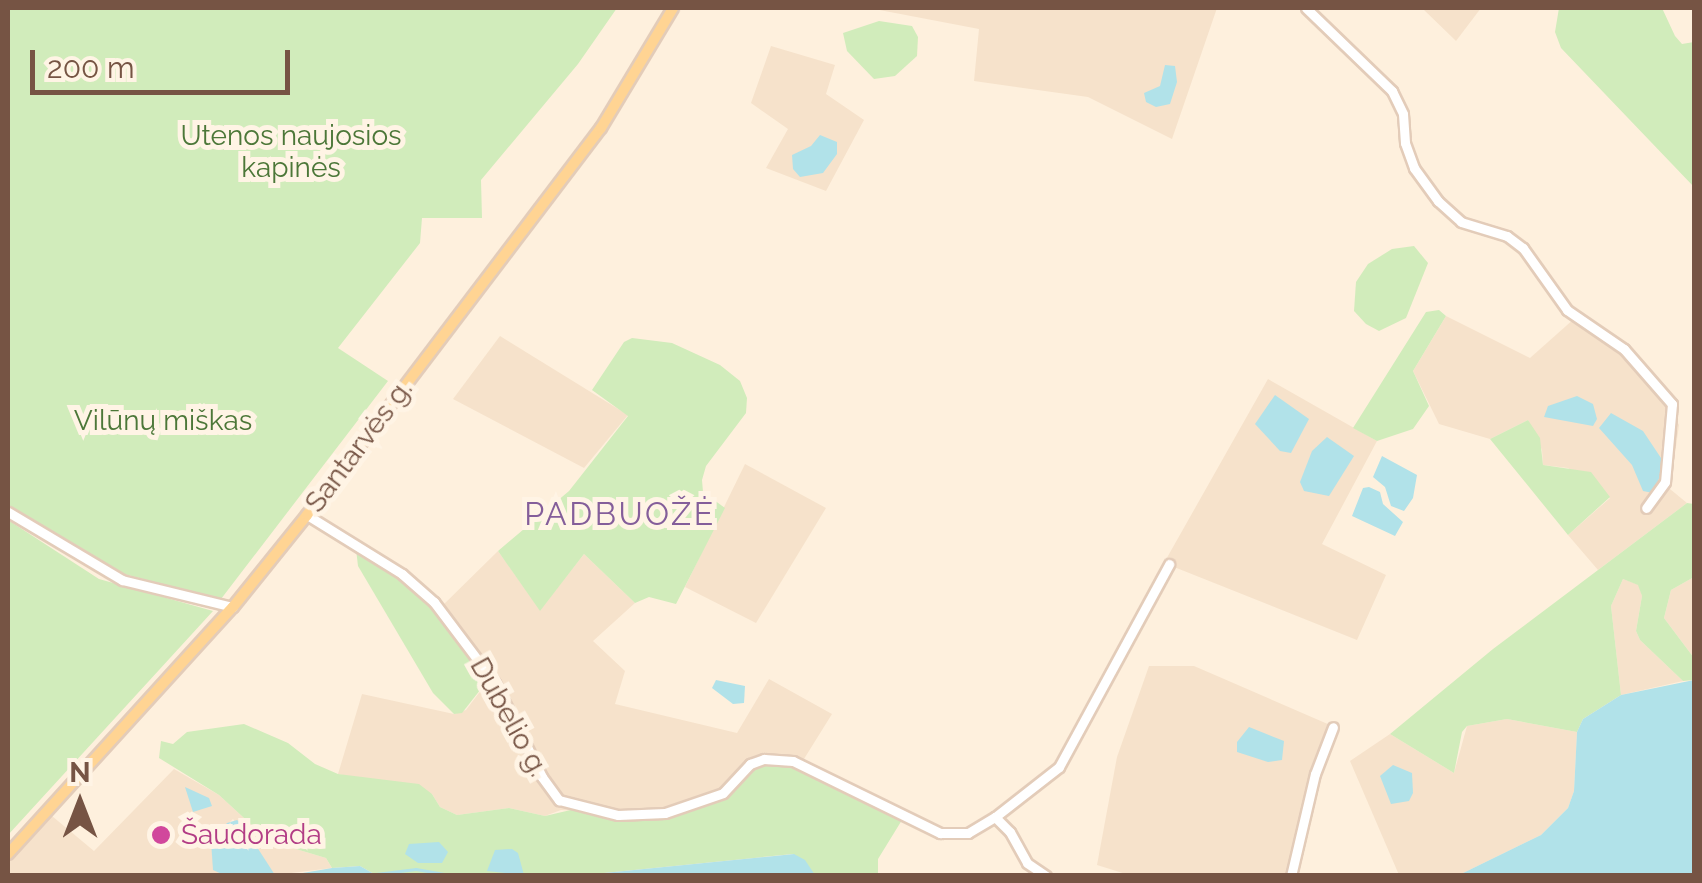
<!DOCTYPE html>
<html>
<head>
<meta charset="utf-8">
<style>
  body { margin:0 }
  #map { position:relative; width:1702px; height:883px; overflow:hidden; background:#fef0dd; font-family:Raleway,sans-serif }
  div>[style] { position:absolute }
  .residential>* { inset:0; background:#f6e2cb }
  .green>* { inset:0; background:#d1ecbb }
  .water>* { inset:0; background:#b1e2e9 }
  .stream>* { height:2.5px; margin:-1.25px; padding:0 1.25px; transform-origin:1.25px; border-radius:1.25px; background:#b1e2e9 }
  .roads { filter:drop-shadow(2px 0 #e3ccb9) drop-shadow(-2px 0 #e3ccb9) drop-shadow(0 2px #e3ccb9) drop-shadow(0 -2px #e3ccb9) }
  .minor>* { height:9px; margin:-4.5px; padding:0 4.5px; transform-origin:4.5px; border-radius:4.5px; background:#fff }
  .major>* { height:10px; margin:-5px; padding:0 5px; transform-origin:5px; border-radius:5px; background:#ffd493 }
  .dots>* { width:28px; height:28px; translate:-50% -50%; box-sizing:border-box; border:5px solid #fff4e5; border-radius:50% }
  span { translate:-50% -50%; white-space:nowrap; text-align:center; line-height:1.15; -webkit-text-stroke:10px #fff4e5; paint-order:stroke }
  .park-label { font-size:28px; color:#4c7738 }
  .street-label { font-size:28px; color:#765444 }
  .hotel-label { font-size:28px; color:#b23c85 }
  .left { translate:0 -50%; text-align:left }
  .quarter-label { font-size:32px; color:#845e9a; letter-spacing:2.5px }
  .frame { position:absolute; inset:0; border:10px solid #765444; pointer-events:none }
  .north { position:absolute; left:30px; top:753px; width:100px; height:100px; -webkit-text-stroke:8px #fff4e5; paint-order:stroke; rotate:0deg; font-size:28px; font-weight:700; line-height:40px; text-align:center; color:#765444 }
  .north::after { content:''; display:block; margin:auto; width:35px; height:45px; background:#765444; clip-path:polygon(50% 0,100% 100%,50% 72%,0 100%) }
  .scale { position:absolute; left:30px; top:50px; width:260px; height:45px; box-sizing:border-box; border:5px solid #765444; border-top:0; padding-left:12px; font-size:30px; line-height:35px; white-space:nowrap; color:#765444; -webkit-text-stroke:8px #fff4e5; paint-order:stroke }
</style>
</head>
<body>
<div id="map">
  <div class="residential">
    <i style="clip-path:polygon(869px 8px,1217px 8px,1172px 139px,1088px 97px,974px 81px,979px 29px)"></i>
    <i style="clip-path:polygon(1422px 8px,1481px 8px,1456px 41px)"></i>
    <i style="clip-path:polygon(771px 46px,835px 65px,826px 94px,864px 120px,826px 191px,766px 168px,788px 129px,751px 103px)"></i>
    <i style="clip-path:polygon(1446px 316px,1530px 358px,1575px 318px,1622px 352px,1670px 408px,1679px 425px,1670px 489px,1687px 503px,1598px 570px,1568px 535px,1610px 498px,1568px 468px,1543px 465px,1542px 450px,1528px 420px,1490px 439px,1439px 424px,1413px 371px)"></i>
    <i style="clip-path:polygon(500px 336px,628px 415px,584px 468px,453px 399px)"></i>
    <i style="clip-path:polygon(1268px 379px,1377px 441px,1322px 544px,1386px 575px,1357px 640px,1164px 563px)"></i>
    <i style="clip-path:polygon(745px 464px,826px 508px,756px 623px,685px 587px)"></i>
    <i style="clip-path:polygon(498px 551px,540px 610px,584px 554px,635px 603px,593px 641px,625px 671px,615px 704px,737px 733px,769px 679px,832px 714px,799px 767px,663px 816px,561px 810px,545px 816px,509px 808px,457px 815px,440px 807px,432px 794px,338px 774px,362px 694px,454px 714px,466px 710px,488px 681px,438px 610px)"></i>
    <i style="clip-path:polygon(1694px 577px,1694px 658px,1664px 618px,1671px 590px)"></i>
    <i style="clip-path:polygon(1623px 579px,1639px 585px,1642px 596px,1636px 631px,1640px 640px,1683px 681px,1621px 695px,1611px 606px)"></i>
    <i style="clip-path:polygon(1149px 666px,1194px 666px,1330px 725px,1289px 875px,1129px 875px,1097px 865px,1117px 757px)"></i>
    <i style="clip-path:polygon(1507px 719px,1577px 732px,1574px 791px,1568px 808px,1541px 835px,1459px 875px,1399px 875px,1350px 761px,1390px 734px,1454px 773px,1467px 726px)"></i>
    <i style="clip-path:polygon(174px 769px,219px 795px,269px 841px,326px 858px,332px 868px,275px 875px,233px 819px,211px 841px,219px 872px,224px 875px,8px 875px,8px 862px,52px 816px,94px 851px)"></i>
  </div>
  <div class="green">
    <i style="clip-path:polygon(8px 8px,617px 8px,578px 64px,481px 180px,482px 218px,422px 218px,420px 243px,338px 348px,388px 381px,221px 599px,120px 573px,8px 506px)"></i>
    <i style="clip-path:polygon(1559px 8px,1662px 8px,1675px 36px,1682px 44px,1694px 42px,1694px 187px,1561px 48px,1555px 32px)"></i>
    <i style="clip-path:polygon(879px 21px,912px 26px,918px 37px,917px 56px,895px 76px,874px 79px,847px 51px,843px 33px)"></i>
    <i style="clip-path:polygon(1414px 246px,1428px 263px,1406px 318px,1379px 331px,1366px 324px,1354px 311px,1356px 282px,1368px 264px,1392px 249px)"></i>
    <i style="clip-path:polygon(1439px 310px,1446px 316px,1413px 371px,1429px 406px,1413px 429px,1377px 441px,1353px 428px,1426px 312px)"></i>
    <i style="clip-path:polygon(632px 338px,672px 343px,720px 365px,740px 381px,747px 398px,746px 413px,706px 466px,702px 480px,703px 492px,725px 508px,676px 604px,649px 597px,635px 603px,584px 554px,540px 611px,498px 551px,569px 491px,628px 416px,592px 390px,624px 342px)"></i>
    <i style="clip-path:polygon(1528px 420px,1540px 438px,1543px 465px,1591px 472px,1610px 497px,1568px 535px,1490px 439px)"></i>
    <i style="clip-path:polygon(1687px 503px,1694px 504px,1694px 577px,1671px 590px,1664px 618px,1694px 658px,1694px 680px,1683px 681px,1640px 640px,1636px 631px,1642px 596px,1638px 585px,1623px 579px,1611px 606px,1621px 695px,1583px 719px,1577px 732px,1507px 719px,1467px 726px,1462px 732px,1454px 773px,1390px 734px,1493px 649px)"></i>
    <i style="clip-path:polygon(8px 520px,99px 579px,213px 611px,8px 835px)"></i>
    <i style="clip-path:polygon(356px 549px,401px 578px,438px 610px,488px 680px,462px 713px,454px 714px,433px 693px,358px 566px)"></i>
    <i style="clip-path:polygon(244px 724px,288px 743px,315px 764px,338px 774px,419px 784px,432px 794px,440px 807px,457px 815px,509px 808px,545px 816px,575px 809px,607px 816px,663px 816px,726px 796px,749px 769px,766px 762px,799px 767px,902px 820px,878px 859px,878px 875px,815px 875px,793px 854px,584px 875px,376px 875px,360px 866px,332px 868px,326px 858px,269px 841px,219px 795px,159px 758px,161px 741px,173px 744px,187px 732px)"></i>
  </div>
  <div class="water">
    <i style="clip-path:polygon(1165px 65px,1175px 66px,1177px 82px,1170px 104px,1156px 107px,1146px 102px,1144px 93px,1160px 86px)"></i>
    <i style="clip-path:polygon(820px 135px,837px 142px,837px 154px,823px 173px,800px 177px,793px 169px,792px 155px,811px 146px)"></i>
    <i style="clip-path:polygon(1275px 395px,1309px 419px,1291px 453px,1280px 451px,1255px 424px)"></i>
    <i style="clip-path:polygon(1577px 396px,1593px 404px,1597px 419px,1593px 426px,1544px 417px,1548px 406px)"></i>
    <i style="clip-path:polygon(1611px 413px,1643px 431px,1665px 464px,1653px 493px,1643px 491px,1632px 465px,1599px 428px)"></i>
    <i style="clip-path:polygon(1327px 437px,1354px 456px,1329px 496px,1304px 491px,1300px 482px,1312px 451px)"></i>
    <i style="clip-path:polygon(1382px 456px,1417px 475px,1413px 498px,1404px 511px,1391px 506px,1385px 487px,1373px 477px)"></i>
    <i style="clip-path:polygon(1369px 487px,1380px 492px,1383px 504px,1403px 522px,1395px 536px,1352px 516px,1363px 488px)"></i>
    <i style="clip-path:polygon(716px 680px,745px 686px,744px 703px,733px 704px,712px 688px)"></i>
    <i style="clip-path:polygon(1694px 680px,1694px 875px,1459px 875px,1541px 835px,1568px 808px,1574px 791px,1577px 732px,1583px 719px,1621px 695px)"></i>
    <i style="clip-path:polygon(1249px 727px,1284px 741px,1282px 760px,1268px 762px,1237px 752px,1237px 742px)"></i>
    <i style="clip-path:polygon(1393px 765px,1412px 773px,1413px 793px,1409px 801px,1391px 804px,1380px 776px)"></i>
    <i style="clip-path:polygon(185px 787px,209px 798px,212px 806px,193px 812px)"></i>
    <i style="clip-path:polygon(237px 820px,242px 824px,275px 875px,224px 875px,213px 870px,211px 841px,227px 823px)"></i>
    <i style="clip-path:polygon(439px 842px,448px 852px,442px 863px,418px 863px,405px 854px,409px 844px)"></i>
    <i style="clip-path:polygon(512px 849px,518px 853px,524px 875px,487px 871px,495px 850px)"></i>
    <i style="clip-path:polygon(794px 854px,805px 860px,815px 875px,584px 875px)"></i>
    <i style="clip-path:polygon(360px 866px,376px 875px,291px 875px,332px 868px)"></i>
  </div>
  <div class="stream">
    <i style="left:376px;top:874px;width:40px;rotate:-7.1deg"></i>
    <i style="left:416px;top:869px;width:41px;rotate:9.9deg"></i>
  </div>
  <div class="roads">
    <div class="minor">
      <i style="left:1306px;top:8px;width:120px;rotate:44deg"></i>
      <i style="left:1392px;top:91px;width:25px;rotate:64deg"></i>
      <i style="left:1403px;top:114px;width:29px;rotate:86deg"></i>
      <i style="left:1405px;top:143px;width:27px;rotate:70deg"></i>
      <i style="left:1414px;top:168px;width:41px;rotate:54deg"></i>
      <i style="left:1438px;top:201px;width:31px;rotate:42deg"></i>
      <i style="left:1461px;top:222px;width:48px;rotate:16.9deg"></i>
      <i style="left:1507px;top:236px;width:20px;rotate:37deg"></i>
      <i style="left:1523px;top:248px;width:76px;rotate:54.6deg"></i>
      <i style="left:1567px;top:310px;width:69px;rotate:34.4deg"></i>
      <i style="left:1624px;top:349px;width:73px;rotate:48.9deg"></i>
      <i style="left:1672px;top:404px;width:78px;rotate:95.1deg"></i>
      <i style="left:1665px;top:482px;width:32px;rotate:126deg"></i>
      <i style="left:8px;top:512px;width:133px;rotate:30.8deg"></i>
      <i style="left:122px;top:580px;width:114px;rotate:13.7deg"></i>
      <i style="left:307px;top:515px;width:112px;rotate:31.8deg"></i>
      <i style="left:402px;top:574px;width:43px;rotate:41.2deg"></i>
      <i style="left:434px;top:602px;width:101px;rotate:53deg"></i>
      <i style="left:495px;top:683px;width:105px;rotate:63.4deg"></i>
      <i style="left:542px;top:777px;width:29px;rotate:54deg"></i>
      <i style="left:559px;top:800px;width:61px;rotate:14.3deg"></i>
      <i style="left:618px;top:815px;width:47px;rotate:-2.4deg"></i>
      <i style="left:665px;top:813px;width:61px;rotate:-19deg"></i>
      <i style="left:723px;top:793px;width:40px;rotate:-47deg"></i>
      <i style="left:750px;top:764px;width:15px;rotate:-20deg"></i>
      <i style="left:764px;top:759px;width:29px;rotate:4deg"></i>
      <i style="left:793px;top:761px;width:164px;rotate:26.1deg"></i>
      <i style="left:940px;top:833px;width:28px"></i>
      <i style="left:968px;top:833px;width:31px;rotate:-31deg"></i>
      <i style="left:995px;top:817px;width:21px;rotate:45deg"></i>
      <i style="left:1010px;top:832px;width:35px;rotate:61deg"></i>
      <i style="left:1027px;top:863px;width:23px;rotate:34deg"></i>
      <i style="left:995px;top:817px;width:81px;rotate:-38deg"></i>
      <i style="left:1059px;top:767px;width:231px;rotate:-61.5deg"></i>
      <i style="left:1291px;top:876px;width:105px;rotate:-76.8deg"></i>
      <i style="left:1315px;top:774px;width:50px;rotate:-69deg"></i>
    </div>
    <div class="major">
      <i style="left:8px;top:854px;width:334px;rotate:-47.7deg"></i>
      <i style="left:233px;top:607px;width:118px;rotate:-51.2deg"></i>
      <i style="left:307px;top:515px;width:486px;rotate:-52.8deg"></i>
      <i style="left:601px;top:128px;width:140px;rotate:-59deg"></i>
    </div>
  </div>
  <div class="dots">
    <i style="left:161px;top:835px;background:#d1479c"></i>
  </div>
  <div class="park-label">
    <span style="left:291px;top:152px">Utenos naujosios<br>kapinės</span>
    <span style="left:163px;top:421px">Vilūnų miškas</span>
  </div>
  <div class="street-label">
    <span style="left:359px;top:446px;rotate:-53deg">Santarvės g.</span>
    <span style="left:509px;top:717px;rotate:61deg">Dubelio g.</span>
  </div>
  <div class="hotel-label">
    <span class="left" style="left:181px;top:835px">Šaudorada</span>
  </div>
  <div class="quarter-label">
    <span style="left:620px;top:514px">PADBUOŽĖ</span>
  </div>
  <div class="frame"></div>
  <div class="north">N</div>
  <div class="scale">200 m</div>
</div>
</body>
</html>
